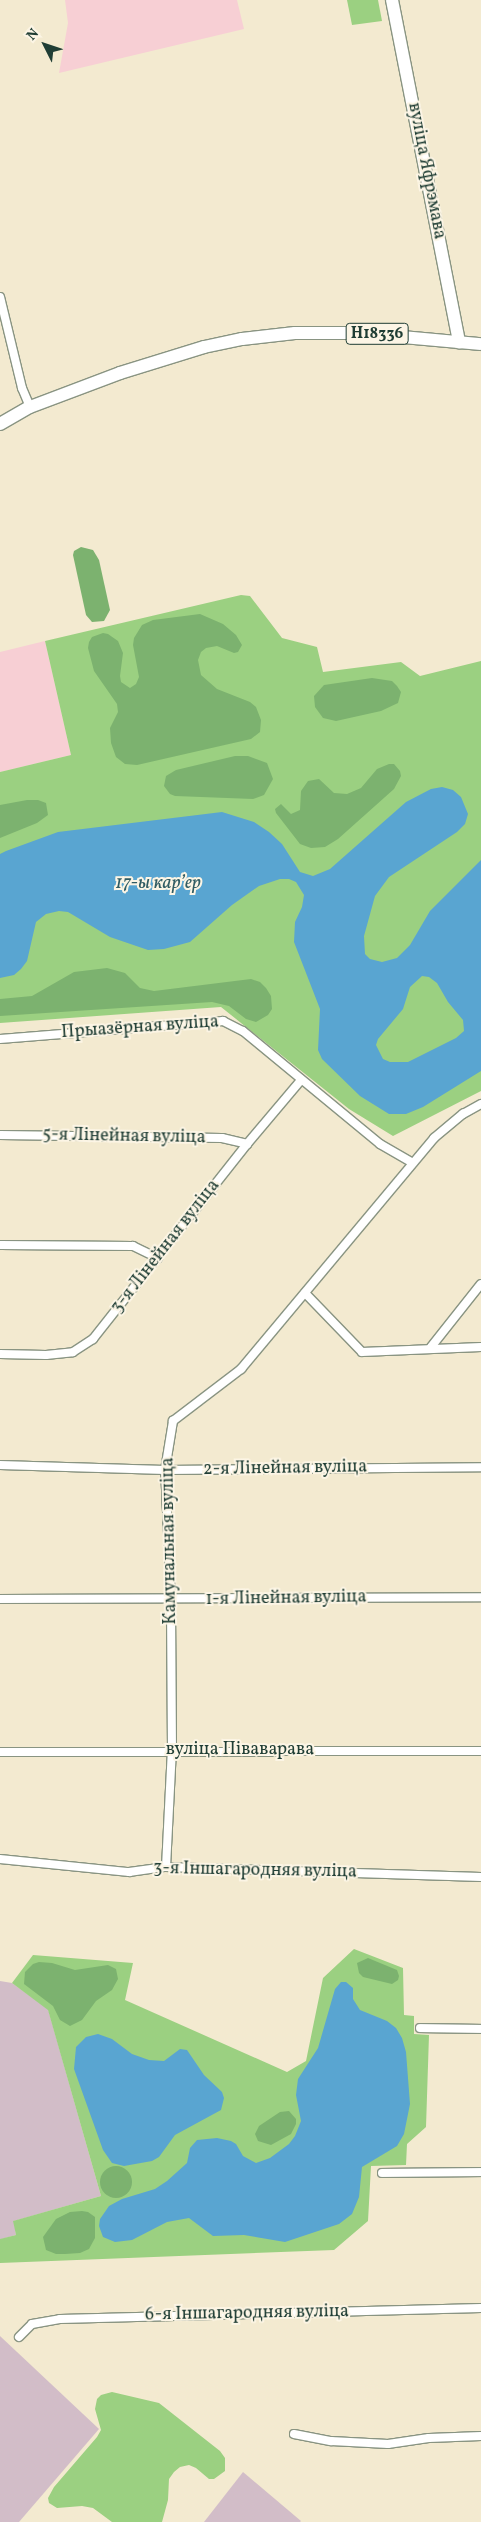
<!DOCTYPE html>
<html>
<head>
<meta charset="utf-8">
<style>
  body { margin:0 }
  #map { position:relative; width:481px; height:2522px; overflow:hidden; background:#f3ead0; font-family:Vollkorn,serif }
  div>[style] { position:absolute }
  .built>* { inset:0; background:#f7cfd4 }
  .industrial>* { inset:0; background:#d2bdc8 }
  .green>* { inset:0; background:#9bd081 }
  .forest>* { inset:0; background:#7cb26f }
  .round { border-radius:50% }
  .water>* { inset:0; background:#59a5d1 }
  .roads { filter:drop-shadow(1px 0 #899482) drop-shadow(-1px 0 #899482) drop-shadow(0 1px #899482) drop-shadow(0 -1px #899482) }
  .street>* { height:8px; margin:-4px; padding:0 4px; transform-origin:4px; border-radius:4px; background:#fff }
  .primary>* { height:12px; margin:-6px; padding:0 6px; transform-origin:6px; border-radius:6px; background:#fff }
  span { translate:-50% -50%; white-space:nowrap; text-align:center; line-height:1.15; -webkit-text-stroke:4px #fcf5e5; paint-order:stroke }
  .shield-label span { padding:1px 4px; background:#fcf5e5; border:1px solid; border-radius:4px; -webkit-text-stroke-width:0 }
  .shield-label { font-size:16px; color:#1f3d34; font-weight:700 }
  .street-label { font-size:18px; color:#1f3d34 }
  .water-label { font-size:19px; color:#305c63; font-style:italic }
  .north { position:absolute; left:20px; top:20px; width:50px; height:50px; -webkit-text-stroke:4px #fcf5e5; paint-order:stroke; rotate:311deg; font-size:14px; font-weight:700; line-height:20px; text-align:center; color:#1f3d34 }
  .north::after { content:''; display:block; margin:auto; width:18px; height:22px; background:#1f3d34; clip-path:polygon(50% 0,100% 100%,50% 72%,0 100%) }
</style>
</head>
<body>
<div id="map">
  <div class="built">
    <i style="clip-path:polygon(65px 0,237px 0,244px 29px,59px 73px,68px 23px)"></i>
    <i style="clip-path:polygon(45px 641px,71px 755px,0 772px,0 652px)"></i>
  </div>
  <div class="industrial">
    <i style="clip-path:polygon(0 1981px,12px 1983px,48px 2009px,101px 2196px,14px 2221px,16px 2235px,2px 2239px,0 2239px)"></i>
    <i style="clip-path:polygon(0 2336px,99px 2429px,19px 2522px,0 2522px)"></i>
    <i style="clip-path:polygon(243px 2472px,301px 2521px,300px 2522px,204px 2522px)"></i>
  </div>
  <div class="green">
    <i style="clip-path:polygon(347px 0,378px 0,382px 21px,352px 25px)"></i>
    <i style="clip-path:polygon(241px 595px,250px 596px,282px 638px,317px 647px,323px 672px,401px 662px,420px 676px,481px 661px,481px 1091px,393px 1136px,349px 1109px,221px 1007px,0 1023px,0 772px,71px 755px,45px 641px)"></i>
    <i style="clip-path:polygon(354px 1949px,403px 1968px,404px 2015px,414px 2016px,414px 2034px,429px 2035px,426px 2127px,407px 2144px,406px 2165px,371px 2166px,368px 2221px,334px 2250px,0 2263px,0 2239px,16px 2235px,13px 2221px,101px 2196px,48px 2010px,12px 1983px,33px 1955px,133px 1963px,125px 2000px,287px 2072px,306px 2061px,323px 1978px)"></i>
    <i style="clip-path:polygon(112px 2392px,159px 2403px,220px 2451px,225px 2458px,225px 2471px,214px 2479px,209px 2479px,196px 2468px,189px 2465px,180px 2467px,174px 2472px,169px 2479px,168px 2500px,162px 2522px,112px 2522px,93px 2508px,82px 2506px,57px 2508px,49px 2503px,48px 2498px,54px 2487px,97px 2437px,101px 2430px,95px 2409px,97px 2399px,101px 2395px)"></i>
  </div>
  <div class="forest">
    <i style="clip-path:polygon(81px 547px,93px 550px,99px 560px,110px 610px,104px 621px,92px 622px,86px 615px,73px 555px,74px 551px)"></i>
    <i style="clip-path:polygon(200px 614px,223px 624px,236px 635px,242px 645px,238px 652px,234px 653px,217px 646px,206px 648px,201px 652px,198px 660px,201px 675px,217px 689px,250px 702px,256px 707px,261px 720px,260px 732px,251px 739px,137px 765px,125px 764px,116px 757px,111px 743px,110px 728px,118px 712px,117px 704px,94px 671px,88px 648px,89px 642px,92px 637px,103px 633px,108px 634px,118px 641px,123px 653px,120px 676px,121px 682px,130px 688px,136px 684px,139px 677px,133px 645px,134px 638px,142px 625px,153px 620px)"></i>
    <i style="clip-path:polygon(372px 678px,392px 681px,397px 686px,401px 692px,398px 703px,381px 711px,336px 721px,323px 718px,315px 707px,314px 696px,324px 685px)"></i>
    <i style="clip-path:polygon(235px 756px,248px 756px,267px 763px,273px 779px,264px 795px,253px 799px,175px 796px,170px 794px,164px 786px,166px 776px,176px 770px)"></i>
    <i style="clip-path:polygon(389px 764px,394px 764px,400px 771px,401px 776px,394px 789px,338px 839px,325px 847px,311px 848px,300px 844px,276px 813px,275px 809px,281px 804px,291px 814px,300px 810px,301px 791px,308px 781px,319px 779px,334px 793px,347px 794px,361px 788px,377px 769px)"></i>
    <i style="clip-path:polygon(27px 800px,38px 800px,46px 803px,48px 815px,37px 823px,0 838px,0 805px)"></i>
    <i style="clip-path:polygon(107px 968px,125px 973px,140px 988px,154px 991px,251px 979px,260px 982px,266px 988px,271px 996px,272px 1009px,268px 1015px,256px 1022px,246px 1019px,229px 1006px,212px 1002px,0 1016px,0 999px,32px 996px,74px 972px)"></i>
    <i style="clip-path:polygon(368px 1958px,397px 1970px,399px 1976px,398px 1980px,392px 1984px,363px 1977px,359px 1973px,357px 1963px)"></i>
    <i style="clip-path:polygon(39px 1962px,52px 1963px,75px 1970px,108px 1965px,116px 1969px,118px 1979px,112px 1990px,96px 2001px,82px 2020px,70px 2026px,60px 2020px,53px 2006px,24px 1984px,25px 1972px,33px 1964px)"></i>
    <i style="clip-path:polygon(289px 2111px,296px 2119px,296px 2124px,291px 2134px,271px 2145px,258px 2141px,255px 2134px,259px 2126px,280px 2112px)"></i>
    <i class="round" style="left:100px;top:2166px;width:32px;height:32px"></i>
    <i style="clip-path:polygon(82px 2211px,88px 2212px,95px 2217px,95px 2238px,89px 2249px,80px 2253px,65px 2254px,56px 2254px,46px 2250px,43px 2237px,56px 2219px,70px 2212px)"></i>
  </div>
  <div class="water">
    <i style="clip-path:polygon(evenodd,442px 787px,453px 790px,461px 797px,468px 814px,465px 824px,457px 832px,389px 877px,375px 896px,364px 936px,365px 954px,370px 959px,382px 962px,397px 958px,410px 945px,430px 911px,481px 860px,481px 1071px,423px 1107px,406px 1114px,389px 1114px,360px 1096px,322px 1059px,318px 1050px,320px 1009px,294px 942px,295px 922px,302px 907px,304px 895px,296px 882px,289px 879px,280px 879px,259px 886px,232px 905px,190px 942px,164px 949px,148px 950px,110px 937px,68px 912px,59px 911px,46px 914px,36px 922px,27px 961px,21px 969px,14px 975px,0 978px,0 854px,6px 851px,58px 832px,222px 812px,254px 822px,269px 832px,282px 844px,300px 872px,313px 876px,330px 869px,406px 802px,431px 789px,442px 787px,422px 976px,429px 977px,437px 983px,448px 1002px,463px 1020px,464px 1031px,456px 1038px,408px 1062px,390px 1062px,383px 1059px,376px 1045px,378px 1039px,403px 1009px,410px 987px,422px 976px)"></i>
    <i style="clip-path:polygon(341px 1982px,346px 1982px,353px 1988px,353px 1999px,360px 2010px,387px 2021px,396px 2028px,402px 2038px,406px 2052px,410px 2104px,404px 2134px,397px 2146px,362px 2167px,359px 2197px,352px 2214px,339px 2224px,285px 2242px,244px 2235px,213px 2236px,189px 2218px,167px 2222px,132px 2240px,115px 2242px,103px 2237px,99px 2226px,100px 2219px,109px 2206px,122px 2199px,155px 2189px,167px 2181px,187px 2163px,190px 2148px,197px 2140px,217px 2138px,231px 2141px,236px 2144px,243px 2156px,256px 2163px,270px 2158px,289px 2144px,295px 2136px,301px 2121px,296px 2095px,298px 2079px,318px 2048px,335px 1989px)"></i>
    <i style="clip-path:polygon(98px 2034px,112px 2039px,132px 2054px,149px 2060px,164px 2061px,180px 2049px,187px 2050px,204px 2075px,222px 2092px,224px 2098px,221px 2110px,175px 2135px,159px 2157px,152px 2161px,124px 2166px,112px 2163px,103px 2150px,74px 2069px,76px 2047px,86px 2037px)"></i>
  </div>
  <div class="roads">
    <div class="street">
      <i style="left:0;top:297px;width:94px;rotate:76.4deg"></i>
      <i style="left:22px;top:388px;width:21px;rotate:67deg"></i>
      <i style="left:0;top:1039px;width:224px;rotate:-4.6deg"></i>
      <i style="left:223px;top:1021px;width:22px;rotate:27deg"></i>
      <i style="left:243px;top:1031px;width:178px;rotate:39.5deg"></i>
      <i style="left:380px;top:1144px;width:36px;rotate:30deg"></i>
      <i style="left:0;top:1135px;width:222px;rotate:0.8deg"></i>
      <i style="left:222px;top:1138px;width:26px;rotate:13deg"></i>
      <i style="left:0;top:1245px;width:133px;rotate:0.4deg"></i>
      <i style="left:133px;top:1246px;width:28px;rotate:26deg"></i>
      <i style="left:305px;top:1293px;width:82px;rotate:46deg"></i>
      <i style="left:362px;top:1352px;width:119px;rotate:-2.4deg"></i>
      <i style="left:431px;top:1347px;width:80px;rotate:-51.6deg"></i>
      <i style="left:0;top:1354px;width:46px;rotate:1.2deg"></i>
      <i style="left:46px;top:1355px;width:27px;rotate:-6deg"></i>
      <i style="left:73px;top:1352px;width:24px;rotate:-33deg"></i>
      <i style="left:93px;top:1339px;width:248px;rotate:-51.7deg"></i>
      <i style="left:247px;top:1144px;width:84px;rotate:-49.8deg"></i>
      <i style="left:0;top:1465px;width:165px;rotate:1.7deg"></i>
      <i style="left:165px;top:1470px;width:316px;rotate:-0.5deg"></i>
      <i style="left:0;top:1599px;width:481px;rotate:-0.2deg"></i>
      <i style="left:0;top:1752px;width:481px;rotate:-0.1deg"></i>
      <i style="left:0;top:1859px;width:130px;rotate:5.8deg"></i>
      <i style="left:129px;top:1872px;width:37px;rotate:-8deg"></i>
      <i style="left:166px;top:1867px;width:315px;rotate:1.8deg"></i>
      <i style="left:166px;top:1867px;width:117px;rotate:-87.1deg"></i>
      <i style="left:172px;top:1750px;width:150px;rotate:-90.4deg"></i>
      <i style="left:171px;top:1600px;width:130px;rotate:-92.6deg"></i>
      <i style="left:165px;top:1470px;width:50px;rotate:-80.7deg"></i>
      <i style="left:173px;top:1421px;width:86px;rotate:-37.4deg"></i>
      <i style="left:241px;top:1369px;width:301px;rotate:-50.1deg"></i>
      <i style="left:434px;top:1138px;width:38px;rotate:-40deg"></i>
      <i style="left:463px;top:1114px;width:21px;rotate:-29deg"></i>
      <i style="left:420px;top:2028px;width:61px;rotate:0.9deg"></i>
      <i style="left:382px;top:2173px;width:99px;rotate:-0.6deg"></i>
      <i style="left:19px;top:2337px;width:18px;rotate:-45deg"></i>
      <i style="left:32px;top:2324px;width:28px;rotate:-10deg"></i>
      <i style="left:60px;top:2319px;width:421px;rotate:-1.5deg"></i>
      <i style="left:294px;top:2434px;width:38px;rotate:11deg"></i>
      <i style="left:331px;top:2441px;width:57px;rotate:3deg"></i>
      <i style="left:388px;top:2444px;width:41px;rotate:-8.3deg"></i>
      <i style="left:429px;top:2438px;width:52px;rotate:-2.2deg"></i>
    </div>
    <div class="primary">
      <i style="left:392px;top:0;width:349px;rotate:78.9deg"></i>
      <i style="left:0;top:424px;width:34px;rotate:-30deg"></i>
      <i style="left:30px;top:407px;width:96px;rotate:-20.7deg"></i>
      <i style="left:120px;top:373px;width:88px;rotate:-17.2deg"></i>
      <i style="left:204px;top:347px;width:39px;rotate:-12deg"></i>
      <i style="left:242px;top:339px;width:53px;rotate:-6.5deg"></i>
      <i style="left:295px;top:333px;width:64px"></i>
      <i style="left:359px;top:333px;width:122px;rotate:5.2deg"></i>
    </div>
  </div>
  <div class="shield-label">
    <span style="left:377px;top:334px">Н18336</span>
  </div>
  <div class="street-label">
    <span style="left:426px;top:171px;rotate:79deg">вуліца Яфрэмава</span>
    <span style="left:140px;top:1028px;rotate:-4deg">Прыазёрная вуліца</span>
    <span style="left:124px;top:1137px;rotate:1deg">5-я Лінейная вуліца</span>
    <span style="left:166px;top:1247px;rotate:-52deg">3-я Лінейная вуліца</span>
    <span style="left:285px;top:1469px;rotate:-1deg">2-я Лінейная вуліца</span>
    <span style="left:170px;top:1541px;rotate:-91deg">Камунальная вуліца</span>
    <span style="left:286px;top:1599px;rotate:-1deg">1-я Лінейная вуліца</span>
    <span style="left:240px;top:1750px">вуліца Піваварава</span>
    <span style="left:255px;top:1871px;rotate:1deg">3-я Іншагародняя вуліца</span>
    <span style="left:247px;top:2314px;rotate:-1deg">6-я Іншагародняя вуліца</span>
  </div>
  <div class="water-label">
    <span style="left:158px;top:884px">17-ы кар’ер</span>
  </div>
  <div class="north">N</div>
</div>
</body>
</html>
